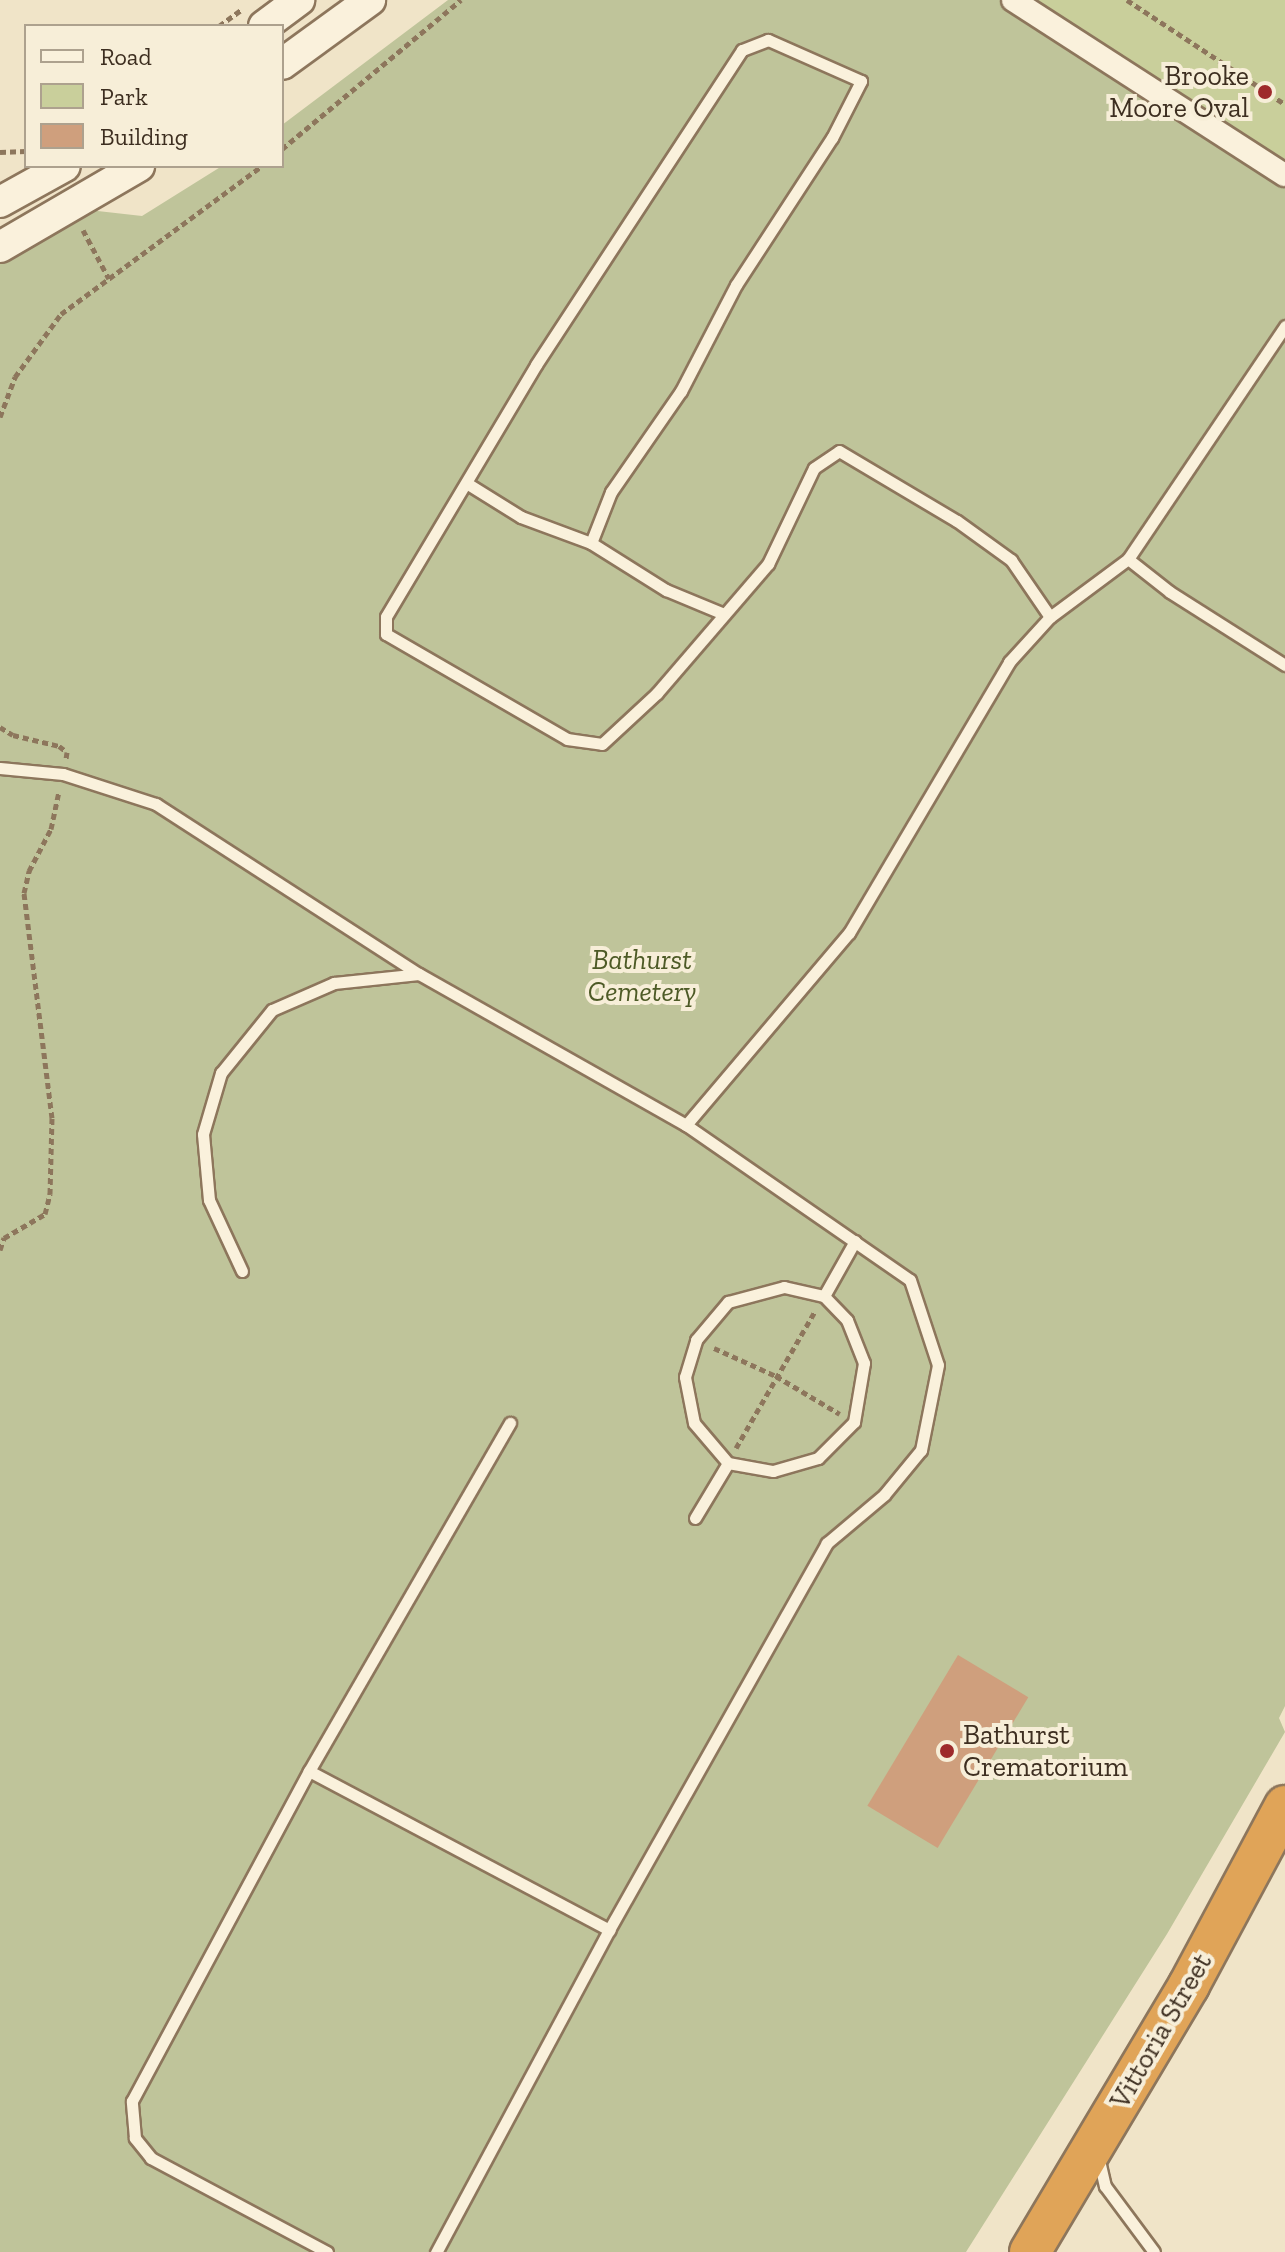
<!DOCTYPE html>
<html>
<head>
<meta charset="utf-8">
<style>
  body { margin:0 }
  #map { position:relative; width:1285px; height:2252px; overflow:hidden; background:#f0e4c8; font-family:"Zilla Slab",serif }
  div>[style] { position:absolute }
  .green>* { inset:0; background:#c9cf9b }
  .cemetery>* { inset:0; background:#bfc49a }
  .building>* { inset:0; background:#cf9f7d; transform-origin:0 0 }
  .path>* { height:5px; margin-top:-2.5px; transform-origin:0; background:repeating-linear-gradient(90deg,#8d765c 0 6px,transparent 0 10px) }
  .roads { filter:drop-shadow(2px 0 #8d765c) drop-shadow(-2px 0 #8d765c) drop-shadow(0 2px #8d765c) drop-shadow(0 -2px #8d765c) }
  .lane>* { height:11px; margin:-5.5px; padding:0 5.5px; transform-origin:5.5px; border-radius:5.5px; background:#faf1dc }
  .street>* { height:22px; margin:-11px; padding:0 11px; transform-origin:11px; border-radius:11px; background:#faf1dc }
  .secondary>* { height:30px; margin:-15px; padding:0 15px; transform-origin:15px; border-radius:15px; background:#faf1dc }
  .highway>* { height:40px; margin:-20px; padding:0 20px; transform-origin:20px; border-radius:20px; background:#e0a458 }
  .dots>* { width:22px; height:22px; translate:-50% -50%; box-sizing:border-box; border:4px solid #f7eed8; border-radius:50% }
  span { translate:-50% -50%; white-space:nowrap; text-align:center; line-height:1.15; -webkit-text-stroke:8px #f7eed8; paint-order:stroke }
  .poi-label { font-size:28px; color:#3d2e20 }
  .right { translate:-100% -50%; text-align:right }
  .left { translate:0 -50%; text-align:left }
  .park-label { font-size:28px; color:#4d5a26; font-style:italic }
  .street-label { font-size:28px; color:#3d2e20 }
  .legend { position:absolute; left:24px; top:24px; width:260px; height:144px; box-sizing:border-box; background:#f7eed8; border:2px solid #ada18e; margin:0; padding:10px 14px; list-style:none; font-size:24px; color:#3d2e20 }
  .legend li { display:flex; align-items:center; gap:16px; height:40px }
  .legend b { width:40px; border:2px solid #ada18e }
</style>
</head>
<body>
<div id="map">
  <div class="green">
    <i style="clip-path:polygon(1020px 0,1285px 0,1285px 175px)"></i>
  </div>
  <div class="cemetery">
    <i style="clip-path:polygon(448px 0,1020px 0,1285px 175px,1285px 1706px,1279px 1718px,1285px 1732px,1167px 1934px,966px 2252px,0 2252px,0 247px,71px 208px,142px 216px,222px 166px,282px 166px,282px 125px)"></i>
  </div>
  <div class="building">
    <i style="left:958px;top:1655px;width:82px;height:176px;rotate:31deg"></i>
  </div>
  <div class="path">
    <i style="left:1127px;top:0;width:189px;rotate:33.4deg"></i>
    <i style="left:219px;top:26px;width:27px;rotate:-36deg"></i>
    <i style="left:282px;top:149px;width:233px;rotate:-39.8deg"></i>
    <i style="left:0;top:152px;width:26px;rotate:-2deg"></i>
    <i style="left:83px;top:230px;width:55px;rotate:62deg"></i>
    <i style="left:0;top:417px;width:43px;rotate:-69.4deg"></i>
    <i style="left:15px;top:377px;width:78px;rotate:-53.9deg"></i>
    <i style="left:61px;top:314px;width:250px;rotate:-36.4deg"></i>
    <i style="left:0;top:727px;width:15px;rotate:32deg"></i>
    <i style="left:13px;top:735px;width:47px;rotate:13.4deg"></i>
    <i style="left:59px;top:746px;width:10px;rotate:37deg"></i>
    <i style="left:67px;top:752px;width:7px;rotate:98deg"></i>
    <i style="left:0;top:1250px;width:13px;rotate:-72deg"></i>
    <i style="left:4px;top:1238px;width:48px;rotate:-30.3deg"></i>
    <i style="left:45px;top:1214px;width:21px;rotate:-76deg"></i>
    <i style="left:50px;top:1194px;width:76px;rotate:-88.5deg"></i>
    <i style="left:52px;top:1118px;width:227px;rotate:-97.1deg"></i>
    <i style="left:24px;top:893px;width:23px;rotate:-77deg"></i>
    <i style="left:29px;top:871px;width:47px;rotate:-62.4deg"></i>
    <i style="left:51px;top:829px;width:38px;rotate:-78deg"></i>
    <i style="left:714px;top:1348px;width:68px;rotate:24.3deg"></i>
    <i style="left:776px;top:1376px;width:74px;rotate:30.7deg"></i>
    <i style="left:736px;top:1448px;width:158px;rotate:-60deg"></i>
  </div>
  <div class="roads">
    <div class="lane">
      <i style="left:468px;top:484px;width:62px;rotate:31.9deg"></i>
      <i style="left:521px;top:517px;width:75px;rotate:20.4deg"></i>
      <i style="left:591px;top:543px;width:89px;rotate:32.1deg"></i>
      <i style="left:666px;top:590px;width:63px;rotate:22.5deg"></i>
      <i style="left:591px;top:543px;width:55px;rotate:-68.6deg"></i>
      <i style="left:611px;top:492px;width:123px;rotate:-55.3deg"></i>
      <i style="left:681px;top:391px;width:119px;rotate:-62.6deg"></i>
      <i style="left:736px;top:285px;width:176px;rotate:-56.9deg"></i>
      <i style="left:832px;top:138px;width:64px;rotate:-63deg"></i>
      <i style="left:861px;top:81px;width:102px;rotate:-156.2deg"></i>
      <i style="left:768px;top:40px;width:28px;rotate:159deg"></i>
      <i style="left:742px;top:50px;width:376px;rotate:123.2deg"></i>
      <i style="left:536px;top:365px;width:293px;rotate:120.8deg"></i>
      <i style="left:386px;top:617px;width:17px;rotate:90deg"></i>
      <i style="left:386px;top:634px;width:209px;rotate:30.1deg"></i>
      <i style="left:567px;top:739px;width:35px;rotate:8deg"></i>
      <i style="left:602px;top:744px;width:75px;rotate:-42.8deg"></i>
      <i style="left:657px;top:693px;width:170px;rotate:-49.3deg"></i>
      <i style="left:768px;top:564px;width:106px;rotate:-64.4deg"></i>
      <i style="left:814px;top:468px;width:30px;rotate:-34deg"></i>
      <i style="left:839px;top:451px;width:137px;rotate:30.7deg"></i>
      <i style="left:957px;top:521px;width:67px;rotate:35.8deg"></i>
      <i style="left:1011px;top:560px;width:69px;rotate:55.6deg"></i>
      <i style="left:1128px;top:559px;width:53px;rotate:38.2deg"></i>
      <i style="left:1170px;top:592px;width:136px;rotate:32.4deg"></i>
      <i style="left:0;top:768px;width:63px;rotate:5.4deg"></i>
      <i style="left:63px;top:774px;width:98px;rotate:17.9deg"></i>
      <i style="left:156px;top:804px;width:313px;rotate:32.9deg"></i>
      <i style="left:419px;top:974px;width:307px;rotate:29.5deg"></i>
      <i style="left:686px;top:1125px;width:272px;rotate:34.7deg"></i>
      <i style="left:910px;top:1280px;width:89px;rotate:71.8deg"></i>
      <i style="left:938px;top:1365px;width:87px;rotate:101.3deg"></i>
      <i style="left:921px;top:1450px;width:58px;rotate:129.4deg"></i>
      <i style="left:884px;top:1495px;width:75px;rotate:139.9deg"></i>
      <i style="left:827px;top:1543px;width:444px;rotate:119.4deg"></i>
      <i style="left:609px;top:1930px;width:366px;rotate:118.2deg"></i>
      <i style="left:686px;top:1125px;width:252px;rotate:-49.7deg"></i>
      <i style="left:849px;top:933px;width:315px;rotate:-59.4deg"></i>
      <i style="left:1009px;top:662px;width:61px;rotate:-47.7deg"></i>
      <i style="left:1050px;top:617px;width:97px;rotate:-36.6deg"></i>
      <i style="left:1128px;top:559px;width:281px;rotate:-56deg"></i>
      <i style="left:242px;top:1271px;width:78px;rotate:-114.9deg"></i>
      <i style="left:209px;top:1200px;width:66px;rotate:-95.2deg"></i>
      <i style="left:203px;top:1134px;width:64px;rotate:-73.6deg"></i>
      <i style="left:221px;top:1073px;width:81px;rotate:-51deg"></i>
      <i style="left:272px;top:1010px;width:68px;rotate:-23.5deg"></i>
      <i style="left:334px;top:983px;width:85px;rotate:-6deg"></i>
      <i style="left:728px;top:1463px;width:52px;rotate:-130.4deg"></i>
      <i style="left:694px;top:1423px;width:47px;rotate:-101.1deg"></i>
      <i style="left:685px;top:1377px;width:39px;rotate:-73deg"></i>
      <i style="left:696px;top:1340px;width:50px;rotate:-49.9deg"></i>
      <i style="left:728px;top:1302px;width:58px;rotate:-15deg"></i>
      <i style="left:784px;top:1287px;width:41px;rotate:12.7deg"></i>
      <i style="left:824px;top:1296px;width:63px;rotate:-60.6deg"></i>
      <i style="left:695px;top:1518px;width:64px;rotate:-59deg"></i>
      <i style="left:728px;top:1463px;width:46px;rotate:10.1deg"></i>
      <i style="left:773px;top:1471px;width:47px;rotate:-16.1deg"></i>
      <i style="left:818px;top:1458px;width:51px;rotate:-45deg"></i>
      <i style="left:854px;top:1422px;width:60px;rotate:-80.4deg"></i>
      <i style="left:864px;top:1363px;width:46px;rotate:-111.6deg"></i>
      <i style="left:847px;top:1320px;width:33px;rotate:-134deg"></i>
      <i style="left:309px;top:1771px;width:340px;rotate:27.9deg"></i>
      <i style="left:1098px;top:2156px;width:31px;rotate:77deg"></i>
      <i style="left:1105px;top:2186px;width:82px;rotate:53.4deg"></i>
      <i style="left:327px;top:2252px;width:200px;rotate:-151.9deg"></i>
      <i style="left:151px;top:2158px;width:26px;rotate:-129deg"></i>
      <i style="left:135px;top:2138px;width:37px;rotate:-95deg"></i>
      <i style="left:132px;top:2101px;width:374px;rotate:-61.8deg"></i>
      <i style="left:309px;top:1771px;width:402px;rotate:-60deg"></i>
    </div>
    <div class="street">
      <i style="left:1013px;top:0;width:323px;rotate:32.8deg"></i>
    </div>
    <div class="secondary">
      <i style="left:264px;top:26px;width:44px;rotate:-36.6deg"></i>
      <i style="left:282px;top:64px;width:109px;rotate:-36deg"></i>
      <i style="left:0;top:202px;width:74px;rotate:-29deg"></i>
      <i style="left:0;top:247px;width:161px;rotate:-30.2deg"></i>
    </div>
    <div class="highway">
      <i style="left:1030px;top:2252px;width:311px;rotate:-59.2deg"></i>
      <i style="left:1189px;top:1985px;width:203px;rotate:-61.8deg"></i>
    </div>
  </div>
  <div class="dots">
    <i style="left:1265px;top:92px;background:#9e2a2b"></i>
    <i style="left:947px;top:1751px;background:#9e2a2b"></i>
  </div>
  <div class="poi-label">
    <span class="right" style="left:1249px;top:92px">Brooke<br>Moore Oval</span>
    <span class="left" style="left:963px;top:1751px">Bathurst<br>Crematorium</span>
  </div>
  <div class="park-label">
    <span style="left:642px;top:976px">Bathurst<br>Cemetery</span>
  </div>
  <div class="street-label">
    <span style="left:1161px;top:2031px;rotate:-60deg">Vittoria Street</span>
  </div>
  <ul class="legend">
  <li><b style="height:10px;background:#faf1dc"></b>Road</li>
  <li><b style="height:22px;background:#c9cf9b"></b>Park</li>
  <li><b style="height:22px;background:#cf9f7d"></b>Building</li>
  </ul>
</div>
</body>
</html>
